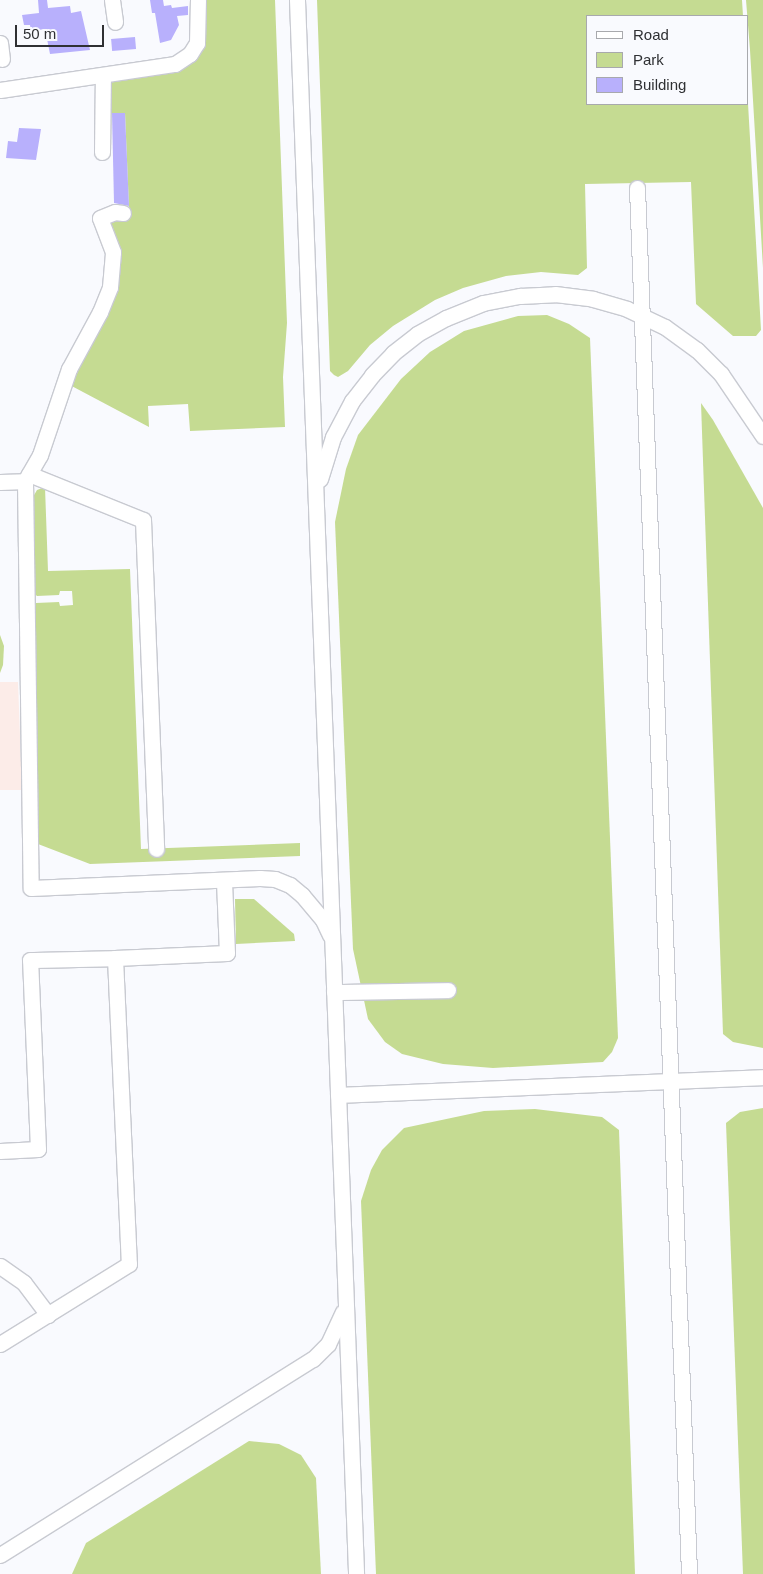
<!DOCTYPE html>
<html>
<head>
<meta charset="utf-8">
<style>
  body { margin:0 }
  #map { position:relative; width:763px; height:1574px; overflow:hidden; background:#f9fafe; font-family:Helvetica,sans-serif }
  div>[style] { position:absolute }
  .industrial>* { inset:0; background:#fcece8 }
  .green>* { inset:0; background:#c5db92 }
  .building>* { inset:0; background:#b8b0fc; transform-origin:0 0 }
  .roads { filter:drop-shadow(1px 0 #c8cad1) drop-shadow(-1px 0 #c8cad1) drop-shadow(0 1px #c8cad1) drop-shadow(0 -1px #c8cad1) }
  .minor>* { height:15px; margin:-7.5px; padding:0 7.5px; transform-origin:7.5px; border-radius:7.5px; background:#fff }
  span { translate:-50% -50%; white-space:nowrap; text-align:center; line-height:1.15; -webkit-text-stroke:4px #f9fafe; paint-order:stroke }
  .legend { position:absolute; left:586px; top:15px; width:162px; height:90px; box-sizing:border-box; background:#f9fafe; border:1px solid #a8a9ad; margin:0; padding:6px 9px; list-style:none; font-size:15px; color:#2f3033 }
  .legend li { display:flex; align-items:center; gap:10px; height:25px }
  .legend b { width:25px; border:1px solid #a8a9ad }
  .scale { position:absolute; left:15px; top:25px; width:89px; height:22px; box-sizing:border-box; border:2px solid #2f3033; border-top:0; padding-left:6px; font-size:15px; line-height:18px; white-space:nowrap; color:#2f3033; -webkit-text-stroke:4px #f9fafe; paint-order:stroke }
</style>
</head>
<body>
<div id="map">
  <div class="industrial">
    <i style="clip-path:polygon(0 682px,18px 682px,22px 790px,0 790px)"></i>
  </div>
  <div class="green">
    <i style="clip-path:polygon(203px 0,275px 0,287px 323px,283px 377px,285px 427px,190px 431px,188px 404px,148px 406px,149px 427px,66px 383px,107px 307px,105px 219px,129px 208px,125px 113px,111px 113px,111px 82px,186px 65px)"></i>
    <i style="clip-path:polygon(317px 0,742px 0,743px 16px,587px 16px,587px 104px,747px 104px,747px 86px,761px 330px,756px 336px,733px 336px,696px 304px,691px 182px,585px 184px,587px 268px,578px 275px,541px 272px,506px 276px,463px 288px,435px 300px,393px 326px,370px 345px,348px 371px,338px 377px,334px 375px,330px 371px)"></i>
    <i style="clip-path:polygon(746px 0,763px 0,763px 268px,750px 50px)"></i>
    <i style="clip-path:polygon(547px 315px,569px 324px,590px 338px,618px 1038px,612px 1052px,603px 1062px,493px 1068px,443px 1064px,402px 1054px,385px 1042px,368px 1019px,353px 949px,335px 522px,346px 469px,358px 435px,401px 379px,430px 352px,464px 331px,518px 316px)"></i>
    <i style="clip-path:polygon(701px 403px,713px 420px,763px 508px,763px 1048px,733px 1042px,723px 1034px)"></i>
    <i style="clip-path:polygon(45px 487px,48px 571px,130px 569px,141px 849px,300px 843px,300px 856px,90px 864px,38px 844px,34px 606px,36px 603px,59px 602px,60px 606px,73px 605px,72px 591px,60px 591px,59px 595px,37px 596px,34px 593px,33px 497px,37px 490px)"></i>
    <i style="clip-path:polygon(0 635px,4px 646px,3px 665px,0 673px)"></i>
    <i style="clip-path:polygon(235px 899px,254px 899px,294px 934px,295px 941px,236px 944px)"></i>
    <i style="clip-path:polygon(763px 1108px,763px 1574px,743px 1574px,726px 1123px,740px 1112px)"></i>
    <i style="clip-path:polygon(535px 1109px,602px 1117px,619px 1130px,635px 1574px,376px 1574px,361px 1201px,371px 1170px,382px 1150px,404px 1128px,484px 1111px)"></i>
    <i style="clip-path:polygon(249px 1441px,279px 1444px,301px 1455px,316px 1478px,321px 1574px,72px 1574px,86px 1543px)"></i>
  </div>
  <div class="building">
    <i style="clip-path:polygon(38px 0,47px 0,48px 8px,70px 6px,71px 13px,81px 11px,90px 50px,50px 54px,45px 29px,31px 31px,30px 25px,24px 25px,22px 15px,39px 13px)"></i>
    <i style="clip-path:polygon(150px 0,163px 0,164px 6px,171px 5px,172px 8px,188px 6px,188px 15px,177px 16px,179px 25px,171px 40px,160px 43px,155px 13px,152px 13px)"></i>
    <i style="left:135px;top:37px;width:12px;height:24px;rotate:85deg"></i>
    <i style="clip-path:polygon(112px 113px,125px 113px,129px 206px,114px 203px)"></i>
    <i style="clip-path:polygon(19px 128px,41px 129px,36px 160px,6px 158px,8px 141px,17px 142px)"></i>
  </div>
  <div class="roads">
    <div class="minor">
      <i style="left:112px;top:0;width:22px;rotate:82deg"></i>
      <i style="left:297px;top:0;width:1575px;rotate:87.85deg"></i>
      <i style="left:0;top:43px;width:16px;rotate:83deg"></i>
      <i style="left:0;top:90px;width:177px;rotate:-8.5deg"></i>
      <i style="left:175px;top:64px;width:18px;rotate:-34deg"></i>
      <i style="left:190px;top:54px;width:13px;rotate:-58deg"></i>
      <i style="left:197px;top:43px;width:43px;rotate:-88.7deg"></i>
      <i style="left:102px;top:152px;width:77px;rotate:-89.3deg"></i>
      <i style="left:637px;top:188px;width:1387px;rotate:87.85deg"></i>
      <i style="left:29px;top:474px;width:123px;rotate:22deg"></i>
      <i style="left:143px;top:520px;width:329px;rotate:87.7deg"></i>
      <i style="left:320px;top:479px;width:44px;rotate:-72.8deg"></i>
      <i style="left:333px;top:437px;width:41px;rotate:-62.2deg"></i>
      <i style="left:352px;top:401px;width:33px;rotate:-52deg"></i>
      <i style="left:372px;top:375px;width:30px;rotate:-46deg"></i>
      <i style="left:393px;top:353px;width:31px;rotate:-38deg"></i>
      <i style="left:417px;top:334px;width:33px;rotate:-29deg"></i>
      <i style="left:446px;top:318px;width:40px;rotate:-22deg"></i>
      <i style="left:483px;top:303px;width:38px;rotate:-11deg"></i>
      <i style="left:520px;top:296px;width:35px;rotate:-3deg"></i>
      <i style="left:555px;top:294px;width:38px;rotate:7deg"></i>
      <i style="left:593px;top:299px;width:35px;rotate:16deg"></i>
      <i style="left:627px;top:309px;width:42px;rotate:25.3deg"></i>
      <i style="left:665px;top:327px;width:39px;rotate:36deg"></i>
      <i style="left:697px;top:350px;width:34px;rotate:45deg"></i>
      <i style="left:721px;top:374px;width:75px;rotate:55.9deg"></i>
      <i style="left:25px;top:481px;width:30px;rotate:-60deg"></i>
      <i style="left:40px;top:455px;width:91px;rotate:-71.4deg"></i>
      <i style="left:69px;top:369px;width:65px;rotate:-61.5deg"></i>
      <i style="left:100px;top:312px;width:27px;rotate:-68deg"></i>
      <i style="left:110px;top:287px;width:35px;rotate:-85deg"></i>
      <i style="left:113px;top:252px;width:36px;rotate:-111deg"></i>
      <i style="left:100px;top:218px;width:16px;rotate:-22deg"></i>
      <i style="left:115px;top:212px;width:8px;rotate:7deg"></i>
      <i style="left:0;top:482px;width:25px;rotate:-2deg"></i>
      <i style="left:25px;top:481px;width:407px;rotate:89.2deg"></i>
      <i style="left:31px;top:888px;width:229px;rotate:-2.5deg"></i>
      <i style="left:260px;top:878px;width:15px;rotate:4deg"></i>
      <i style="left:275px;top:879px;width:16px;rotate:22deg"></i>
      <i style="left:290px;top:885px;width:16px;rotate:40deg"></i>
      <i style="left:302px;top:895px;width:33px;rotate:50deg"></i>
      <i style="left:323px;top:920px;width:17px;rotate:65deg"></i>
      <i style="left:115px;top:958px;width:112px;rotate:-2.6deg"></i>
      <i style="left:227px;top:953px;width:73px;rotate:-92.4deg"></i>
      <i style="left:334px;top:992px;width:114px;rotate:-1deg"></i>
      <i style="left:338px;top:1095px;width:425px;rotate:-2.4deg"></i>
      <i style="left:0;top:1151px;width:38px;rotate:-3deg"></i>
      <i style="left:38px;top:1149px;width:189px;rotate:-92.4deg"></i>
      <i style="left:30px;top:960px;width:85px;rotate:-1.3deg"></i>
      <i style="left:115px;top:958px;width:306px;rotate:87.4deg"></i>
      <i style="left:129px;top:1264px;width:152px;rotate:148.2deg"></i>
      <i style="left:0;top:1266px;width:29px;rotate:35deg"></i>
      <i style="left:24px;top:1283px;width:40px;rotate:53deg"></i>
      <i style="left:0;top:1555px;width:369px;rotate:-32.1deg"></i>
      <i style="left:313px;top:1359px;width:21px;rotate:-45deg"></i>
      <i style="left:328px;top:1344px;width:35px;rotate:-65deg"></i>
    </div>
  </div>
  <ul class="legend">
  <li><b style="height:6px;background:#fff"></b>Road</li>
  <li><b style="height:14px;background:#c5db92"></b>Park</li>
  <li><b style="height:14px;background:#b8b0fc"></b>Building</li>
  </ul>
  <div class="scale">50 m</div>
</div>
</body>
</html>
